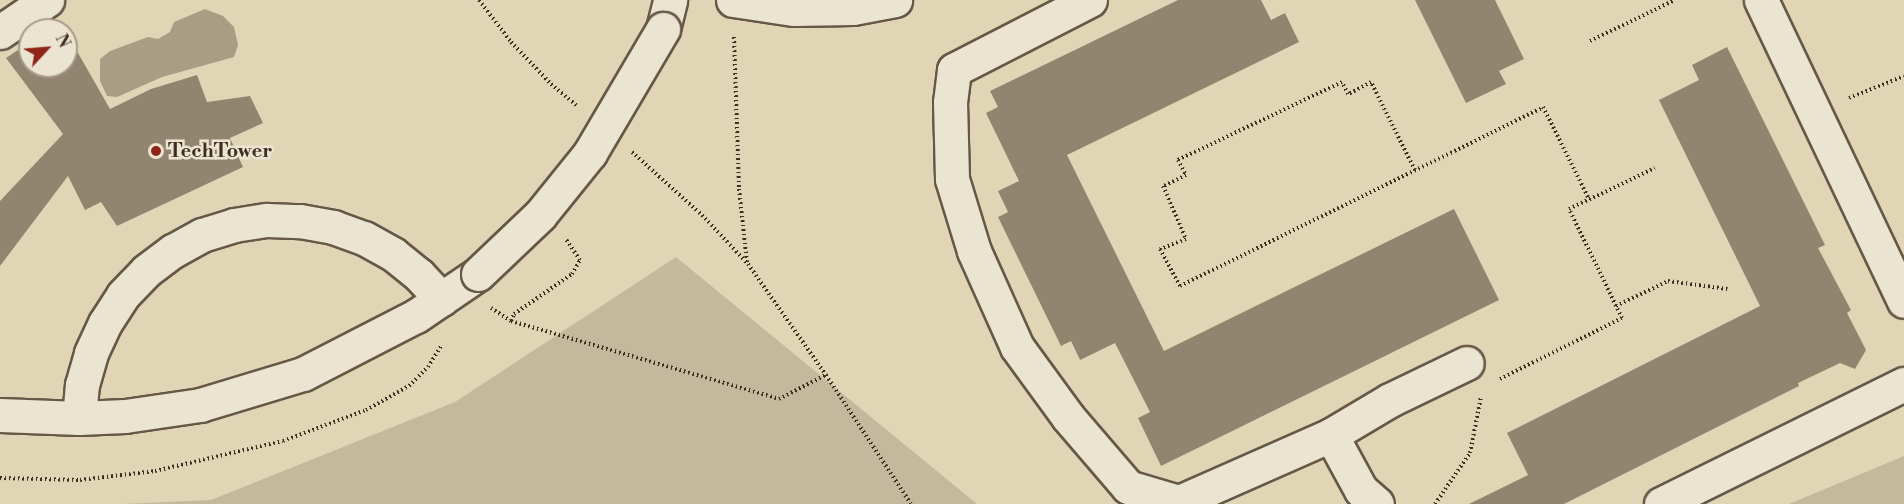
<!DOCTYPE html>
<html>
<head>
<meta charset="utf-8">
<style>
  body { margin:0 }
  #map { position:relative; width:1904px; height:504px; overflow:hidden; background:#e0d6b6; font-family:"Libre Bodoni",serif }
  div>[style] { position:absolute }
  .green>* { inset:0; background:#c4b99d }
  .water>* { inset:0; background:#a99d84 }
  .building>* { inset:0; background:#92856f }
  .path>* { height:4px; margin-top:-2px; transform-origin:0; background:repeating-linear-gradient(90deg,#3e2e22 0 1.5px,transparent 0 4.5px) }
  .roads { filter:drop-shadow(2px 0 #665847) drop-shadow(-2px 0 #665847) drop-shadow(0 2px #665847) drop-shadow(0 -2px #665847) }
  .minor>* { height:33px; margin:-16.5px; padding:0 16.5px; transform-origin:16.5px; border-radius:16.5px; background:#ebe4d0 }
  .bridges { filter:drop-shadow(2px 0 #665847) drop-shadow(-2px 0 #665847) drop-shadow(0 2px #665847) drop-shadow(0 -2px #665847) }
  .minor-bridge>* { height:33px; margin:-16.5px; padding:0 16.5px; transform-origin:16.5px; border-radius:16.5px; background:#ebe4d0 }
  .dots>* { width:16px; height:16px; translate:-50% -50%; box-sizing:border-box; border:3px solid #ebe4d0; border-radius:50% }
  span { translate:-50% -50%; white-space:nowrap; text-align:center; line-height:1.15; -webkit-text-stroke:5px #ebe4d0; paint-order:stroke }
  .poi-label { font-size:20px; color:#3e2e22; font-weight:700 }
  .left { translate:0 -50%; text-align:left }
  .north { position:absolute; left:18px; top:18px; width:60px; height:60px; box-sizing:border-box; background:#ebe4d0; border:2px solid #a69b8a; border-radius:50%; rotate:64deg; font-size:16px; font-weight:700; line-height:24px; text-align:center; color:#3e2e22 }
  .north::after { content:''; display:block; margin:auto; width:21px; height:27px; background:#8f2418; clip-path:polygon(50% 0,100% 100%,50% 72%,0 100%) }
</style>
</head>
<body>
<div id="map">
  <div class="green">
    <i style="clip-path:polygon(676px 257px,977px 504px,122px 504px,211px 500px,455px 402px)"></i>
    <i style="clip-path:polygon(1904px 456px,1904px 504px,1789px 504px)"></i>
  </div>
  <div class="water">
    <i style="clip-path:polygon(205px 9px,223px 16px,234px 27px,238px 45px,234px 57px,162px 77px,117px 97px,107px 96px,100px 81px,100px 59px,110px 51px,148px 37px,158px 39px,170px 32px,174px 22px)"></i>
  </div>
  <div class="building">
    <i style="clip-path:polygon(1178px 0,1261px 0,1271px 20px,1285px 13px,1299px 42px,1067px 155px,1164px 351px,1454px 209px,1499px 300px,1161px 466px,1138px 418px,1150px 412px,1115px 343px,1080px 360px,1071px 341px,1061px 346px,998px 217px,1008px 212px,998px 191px,1019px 181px,986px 113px,998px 107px,990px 91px)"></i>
    <i style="clip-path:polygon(1415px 0,1495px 0,1524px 59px,1499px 71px,1506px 84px,1466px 103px)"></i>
    <i style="clip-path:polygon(60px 22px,65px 30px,48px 30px)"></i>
    <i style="clip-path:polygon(66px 32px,110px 109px,151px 89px,197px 75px,207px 102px,250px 96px,263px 123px,230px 138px,243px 167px,117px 226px,101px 202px,85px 210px,68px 176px,0 266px,0 201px,63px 134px,6px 58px,30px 42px,30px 66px,66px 66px)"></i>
    <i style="clip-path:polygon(1727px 47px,1825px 245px,1818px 248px,1851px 310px,1847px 313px,1866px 350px,1855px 369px,1840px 363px,1798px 383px,1799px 386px,1564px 504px,1469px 504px,1528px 475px,1507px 433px,1760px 306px,1659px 100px,1699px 80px,1692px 65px)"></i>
  </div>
  <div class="path">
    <i style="left:479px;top:0;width:53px;rotate:52.7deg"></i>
    <i style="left:511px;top:42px;width:58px;rotate:46.4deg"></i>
    <i style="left:551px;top:84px;width:33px;rotate:40deg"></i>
    <i style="left:734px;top:37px;width:152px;rotate:88.1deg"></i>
    <i style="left:739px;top:189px;width:74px;rotate:83.8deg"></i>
    <i style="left:1590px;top:41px;width:94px;rotate:-25.8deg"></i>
    <i style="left:1849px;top:98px;width:59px;rotate:-21.8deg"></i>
    <i style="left:632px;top:152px;width:94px;rotate:42deg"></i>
    <i style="left:702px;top:215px;width:67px;rotate:46.8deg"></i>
    <i style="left:748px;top:264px;width:136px;rotate:54.9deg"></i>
    <i style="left:826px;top:375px;width:154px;rotate:56.6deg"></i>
    <i style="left:1415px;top:170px;width:98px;rotate:-116.6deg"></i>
    <i style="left:1371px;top:82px;width:26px;rotate:152deg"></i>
    <i style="left:1348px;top:94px;width:13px;rotate:-117deg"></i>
    <i style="left:1342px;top:82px;width:182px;rotate:154.6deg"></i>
    <i style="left:1178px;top:160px;width:17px;rotate:62deg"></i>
    <i style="left:1186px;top:175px;width:25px;rotate:154deg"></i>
    <i style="left:1163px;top:186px;width:58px;rotate:66.5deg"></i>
    <i style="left:1186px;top:239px;width:28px;rotate:159deg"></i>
    <i style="left:1160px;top:249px;width:42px;rotate:61.6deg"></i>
    <i style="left:1180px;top:286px;width:405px;rotate:-26.2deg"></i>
    <i style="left:1543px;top:107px;width:103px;rotate:63.4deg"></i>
    <i style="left:1616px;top:306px;width:58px;rotate:-25.7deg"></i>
    <i style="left:1668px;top:281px;width:60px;rotate:7.7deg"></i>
    <i style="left:491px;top:308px;width:24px;rotate:33deg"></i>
    <i style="left:511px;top:321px;width:279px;rotate:16.2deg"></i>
    <i style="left:779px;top:399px;width:53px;rotate:-27.1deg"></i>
    <i style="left:511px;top:321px;width:8px;rotate:-67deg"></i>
    <i style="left:514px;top:314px;width:70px;rotate:-34.6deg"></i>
    <i style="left:572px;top:274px;width:16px;rotate:-60deg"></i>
    <i style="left:580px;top:260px;width:25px;rotate:-124deg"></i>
    <i style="left:1500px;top:379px;width:136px;rotate:-26.6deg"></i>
    <i style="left:1622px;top:318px;width:121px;rotate:-115.9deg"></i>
    <i style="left:1569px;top:209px;width:95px;rotate:-25.5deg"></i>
    <i style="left:0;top:478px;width:80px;rotate:1.4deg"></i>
    <i style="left:80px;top:480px;width:76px;rotate:-6.8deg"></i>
    <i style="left:155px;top:471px;width:131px;rotate:-13.2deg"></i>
    <i style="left:283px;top:441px;width:89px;rotate:-20.5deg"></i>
    <i style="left:366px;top:410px;width:49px;rotate:-29.2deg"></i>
    <i style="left:409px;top:386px;width:27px;rotate:-45deg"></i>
    <i style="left:428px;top:367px;width:25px;rotate:-58deg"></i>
    <i style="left:1435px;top:504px;width:62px;rotate:-55.5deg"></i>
    <i style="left:1470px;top:453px;width:57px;rotate:-78.9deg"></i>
  </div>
  <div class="roads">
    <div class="minor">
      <i style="left:733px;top:0;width:62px;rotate:8.4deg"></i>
      <i style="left:794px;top:9px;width:59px;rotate:-1deg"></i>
      <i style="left:853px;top:8px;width:43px;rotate:-10.8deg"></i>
      <i style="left:1090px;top:0;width:153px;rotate:152.8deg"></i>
      <i style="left:954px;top:70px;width:32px;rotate:97deg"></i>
      <i style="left:950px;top:102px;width:77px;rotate:88.5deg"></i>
      <i style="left:952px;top:179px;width:75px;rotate:73deg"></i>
      <i style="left:974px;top:251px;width:105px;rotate:65.9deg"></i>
      <i style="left:1017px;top:347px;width:87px;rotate:53.9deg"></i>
      <i style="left:1068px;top:417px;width:92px;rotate:49.4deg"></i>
      <i style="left:1128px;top:487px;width:53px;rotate:16.4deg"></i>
      <i style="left:1179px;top:502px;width:166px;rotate:-23.8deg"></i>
      <i style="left:1331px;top:435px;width:69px;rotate:-30.7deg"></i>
      <i style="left:1390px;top:400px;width:85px;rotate:-25.7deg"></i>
      <i style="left:1761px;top:0;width:333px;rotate:64.6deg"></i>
      <i style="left:663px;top:29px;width:30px;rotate:-76deg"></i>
      <i style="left:0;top:32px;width:57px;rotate:-34.2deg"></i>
      <i style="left:0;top:415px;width:79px;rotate:2.2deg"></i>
      <i style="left:79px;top:418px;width:46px;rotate:-2.5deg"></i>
      <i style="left:125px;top:416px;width:76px;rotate:-8.3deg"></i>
      <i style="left:200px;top:405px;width:108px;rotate:-16.8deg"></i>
      <i style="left:303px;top:374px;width:127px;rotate:-27.2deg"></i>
      <i style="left:416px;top:316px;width:75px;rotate:-34.1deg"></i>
      <i style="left:79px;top:418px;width:33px;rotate:-85deg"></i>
      <i style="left:82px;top:385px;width:33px;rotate:-74deg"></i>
      <i style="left:91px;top:353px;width:33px;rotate:-65deg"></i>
      <i style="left:105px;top:323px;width:33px;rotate:-57deg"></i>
      <i style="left:123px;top:295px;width:33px;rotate:-46deg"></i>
      <i style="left:146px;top:271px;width:34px;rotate:-37deg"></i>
      <i style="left:173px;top:251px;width:33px;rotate:-29deg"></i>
      <i style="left:202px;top:235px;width:34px;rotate:-17deg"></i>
      <i style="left:234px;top:225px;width:33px;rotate:-9deg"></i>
      <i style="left:267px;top:220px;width:33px;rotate:2deg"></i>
      <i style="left:300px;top:221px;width:34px;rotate:10deg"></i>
      <i style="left:333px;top:227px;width:33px;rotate:20deg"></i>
      <i style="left:364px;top:238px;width:33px;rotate:29deg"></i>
      <i style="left:393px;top:254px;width:33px;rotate:39deg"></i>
      <i style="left:419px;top:275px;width:33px;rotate:47deg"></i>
      <i style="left:1331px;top:435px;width:63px;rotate:61.4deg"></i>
      <i style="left:1361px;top:490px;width:21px;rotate:41deg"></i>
      <i style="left:1661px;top:504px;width:271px;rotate:-26.3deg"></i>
    </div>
  </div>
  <div class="bridges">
    <div class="minor-bridge">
      <i style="left:478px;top:274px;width:86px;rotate:-43.6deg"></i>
      <i style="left:540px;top:215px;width:80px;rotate:-51.1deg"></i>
      <i style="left:590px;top:153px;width:144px;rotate:-59.5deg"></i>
    </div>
  </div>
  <div class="dots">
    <i style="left:156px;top:151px;background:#8f2418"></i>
  </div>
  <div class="poi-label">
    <span class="left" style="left:168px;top:151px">TechTower</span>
  </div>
  <div class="north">N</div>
</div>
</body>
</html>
